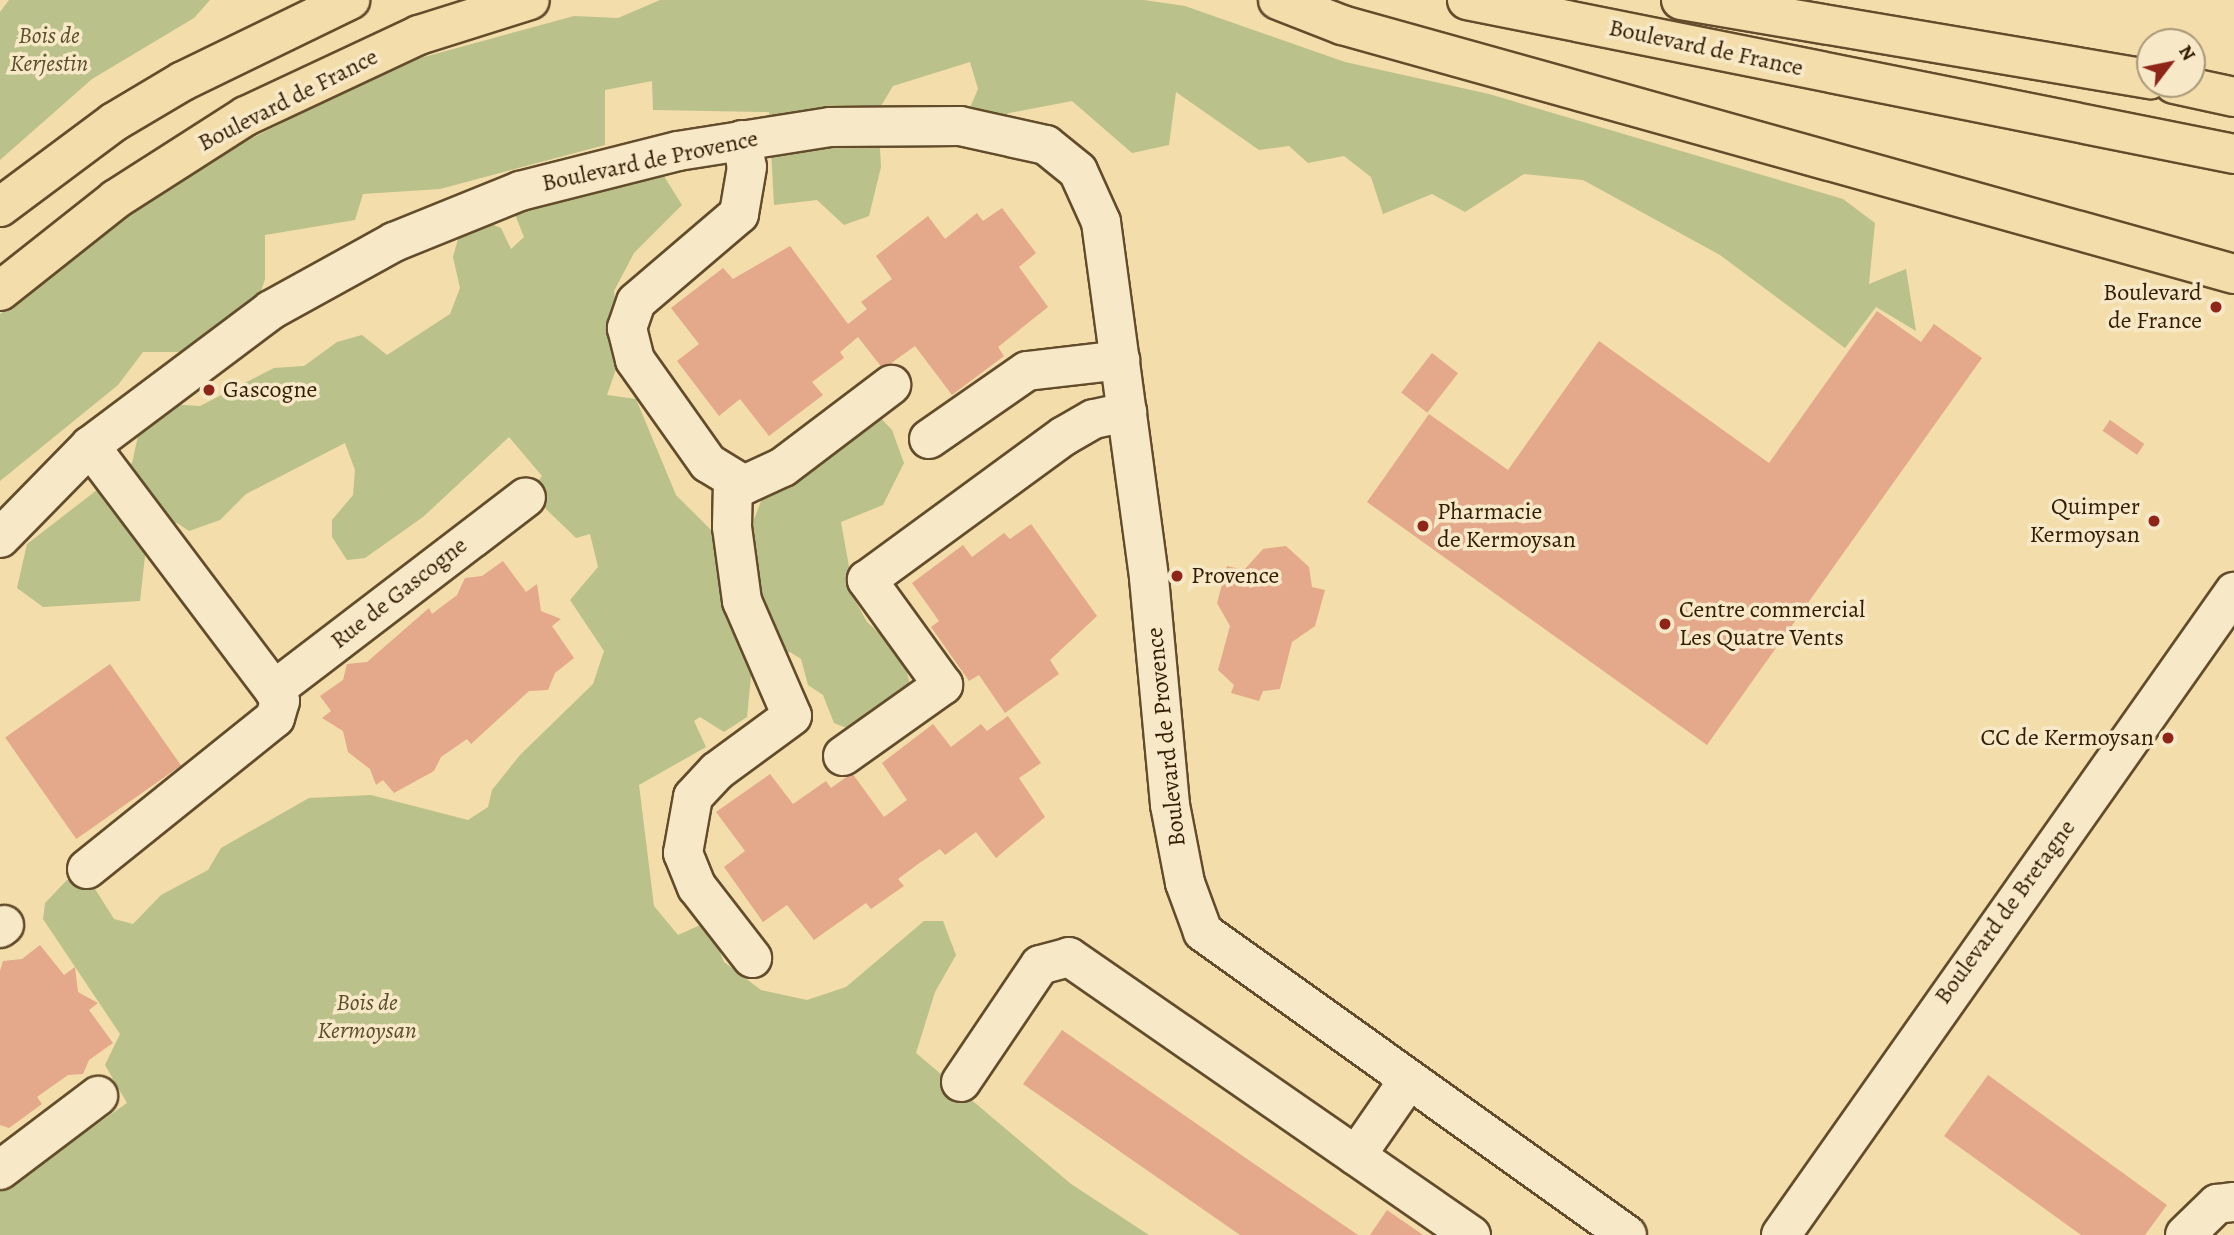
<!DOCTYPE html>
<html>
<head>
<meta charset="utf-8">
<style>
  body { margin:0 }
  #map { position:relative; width:2234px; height:1235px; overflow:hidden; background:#f3ddab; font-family:Alegreya,serif }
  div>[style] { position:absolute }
  .green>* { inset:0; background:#bac18a }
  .building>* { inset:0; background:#e4a88a; transform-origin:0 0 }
  .roads { filter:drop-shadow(2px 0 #634c2b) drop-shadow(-2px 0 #634c2b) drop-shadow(0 2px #634c2b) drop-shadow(0 -2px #634c2b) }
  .minor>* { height:38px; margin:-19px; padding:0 19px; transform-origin:19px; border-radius:19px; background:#f7e9c8 }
  .major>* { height:38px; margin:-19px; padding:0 19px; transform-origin:19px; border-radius:19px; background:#f3ddab }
  .dots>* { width:19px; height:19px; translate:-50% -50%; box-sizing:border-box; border:4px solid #f7e9c8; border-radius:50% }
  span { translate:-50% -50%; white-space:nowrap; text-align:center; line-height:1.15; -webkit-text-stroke:7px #f7e9c8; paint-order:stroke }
  .park-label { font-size:24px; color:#5c4e29; font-style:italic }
  .street-label { font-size:24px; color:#331c00 }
  .poi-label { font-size:24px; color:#331c00 }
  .right { translate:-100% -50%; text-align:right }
  .left { translate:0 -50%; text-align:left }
  .north { position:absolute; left:2136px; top:28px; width:70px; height:70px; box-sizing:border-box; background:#f7e9c8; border:2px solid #a99778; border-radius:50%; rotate:58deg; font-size:19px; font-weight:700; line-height:28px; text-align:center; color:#331c00 }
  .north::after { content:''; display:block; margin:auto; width:24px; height:32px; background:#8f2418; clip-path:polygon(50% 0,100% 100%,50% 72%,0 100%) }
</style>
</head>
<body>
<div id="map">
  <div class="green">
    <i style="clip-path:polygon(9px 0,210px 0,194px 18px,92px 79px,0 160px,0 12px)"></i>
    <i style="clip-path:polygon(660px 0,1144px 0,1185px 6px,1345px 62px,1489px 94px,1843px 199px,1875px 223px,1869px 284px,1906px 269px,1916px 331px,1876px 307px,1845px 348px,1720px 255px,1583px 180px,1524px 174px,1465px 212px,1432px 194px,1383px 214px,1371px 177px,1344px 156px,1308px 163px,1289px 146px,1259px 150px,1176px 92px,1169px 145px,1132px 153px,1072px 101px,1009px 113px,994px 122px,969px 110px,978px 89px,970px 62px,893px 86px,878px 111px,881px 167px,869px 216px,844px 225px,817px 200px,774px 205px,769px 112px,653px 110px,652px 81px,605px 90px,605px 145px,440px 189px,363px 194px,355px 220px,265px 235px,265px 279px,256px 306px,194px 352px,143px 352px,118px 385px,0 481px,0 314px,83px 250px,204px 162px,402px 63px,574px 16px,618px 18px)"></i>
    <i style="clip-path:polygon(657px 165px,682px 205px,634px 253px,614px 291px,622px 352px,607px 395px,636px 399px,676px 495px,722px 541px,743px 547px,769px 481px,874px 411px,892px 430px,904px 463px,883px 505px,841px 522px,855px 600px,867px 622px,902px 653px,910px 684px,849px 729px,834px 723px,823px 695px,808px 685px,801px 659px,790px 652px,752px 666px,747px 717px,724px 732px,700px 717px,694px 721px,706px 747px,639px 785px,654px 906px,678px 935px,707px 922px,724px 962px,761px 990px,807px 1000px,846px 987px,924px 921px,943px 921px,956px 955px,935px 992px,916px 1053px,1071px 1184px,1149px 1235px,0 1235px,0 1192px,127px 1103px,105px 1065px,120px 1034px,43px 919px,45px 903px,67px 880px,90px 881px,114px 919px,133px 924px,161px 895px,208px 870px,221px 848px,309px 798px,371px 795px,468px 820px,488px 807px,492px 790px,520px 755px,593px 684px,604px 651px,570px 600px,598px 567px,590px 534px,576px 538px,547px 510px,531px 490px,542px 476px,509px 437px,423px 517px,365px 558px,347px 560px,332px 537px,332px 520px,353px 495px,355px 470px,345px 443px,246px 494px,220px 520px,189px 531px,177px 523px,148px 529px,140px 601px,43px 607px,17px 588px,27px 544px,132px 463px,138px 436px,167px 404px,200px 406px,274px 368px,304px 366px,337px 342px,362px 335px,387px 355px,450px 314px,460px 288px,453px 257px,460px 232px,489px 223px,501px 228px,511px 249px,524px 237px,512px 207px)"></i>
  </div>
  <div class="building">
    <i style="clip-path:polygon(1002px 208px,1036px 253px,1019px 267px,1048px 307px,998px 347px,1004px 356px,952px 395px,915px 346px,883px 369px,858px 337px,840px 352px,844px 358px,812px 382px,823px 395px,769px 436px,740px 399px,719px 416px,677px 361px,699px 344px,671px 308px,723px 268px,733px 279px,790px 246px,848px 324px,867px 309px,861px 302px,892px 279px,876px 256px,928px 216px,945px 239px,977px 213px,983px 221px)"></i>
    <i style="clip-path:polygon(1877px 311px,1921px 342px,1934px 324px,1982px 358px,1707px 745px,1367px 502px,1429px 414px,1508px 470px,1599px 341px,1769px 463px)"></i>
    <i style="left:1432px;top:353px;width:33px;height:50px;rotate:38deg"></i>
    <i style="left:2110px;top:420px;width:42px;height:13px;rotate:35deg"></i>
    <i style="clip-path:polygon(1031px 524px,1097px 616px,1050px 660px,1059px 674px,1005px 713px,979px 675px,969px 681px,931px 627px,939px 621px,912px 583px,963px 545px,972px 557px,1004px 533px,1010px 539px)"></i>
    <i style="clip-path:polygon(1286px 546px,1309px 567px,1312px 587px,1325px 590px,1315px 626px,1292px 642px,1280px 689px,1263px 691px,1259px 701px,1231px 693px,1234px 685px,1218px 670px,1230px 626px,1217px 603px,1227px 566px,1244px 570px,1263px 549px)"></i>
    <i style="clip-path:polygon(503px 561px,526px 592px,537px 584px,541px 611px,561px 619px,552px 626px,574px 658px,555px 673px,548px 690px,529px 691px,471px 744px,467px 739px,441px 757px,434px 771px,394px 793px,383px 780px,376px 785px,370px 769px,348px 752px,343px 731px,322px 718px,331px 711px,320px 696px,343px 680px,347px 664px,367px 662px,429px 608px,432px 614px,457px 595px,465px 578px,482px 576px)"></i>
    <i style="left:110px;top:664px;width:124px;height:128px;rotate:55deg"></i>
    <i style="clip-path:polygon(1008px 716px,1041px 763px,1019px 778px,1045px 817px,996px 858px,976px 832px,945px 855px,940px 849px,918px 864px,898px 879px,904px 886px,871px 909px,866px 903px,814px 940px,787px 905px,763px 922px,724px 867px,745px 851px,716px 812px,770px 774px,793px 804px,826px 781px,831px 788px,852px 773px,884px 817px,907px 800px,882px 763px,933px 724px,951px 747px,981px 724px,987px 731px)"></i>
    <i style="clip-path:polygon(40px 945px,64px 975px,75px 967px,78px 992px,98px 1003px,89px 1010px,113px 1043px,89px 1060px,83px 1074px,68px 1075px,37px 1097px,42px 1104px,9px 1128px,0 1125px,0 971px,3px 961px,22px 959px)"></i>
    <i style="clip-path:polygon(1062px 1030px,1250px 1161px,1358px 1235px,1240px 1235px,1023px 1084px)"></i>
    <i style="clip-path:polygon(1988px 1075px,2167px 1205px,2145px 1235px,2081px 1235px,1944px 1136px)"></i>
    <i style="clip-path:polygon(1387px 1210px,1423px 1235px,1370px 1235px)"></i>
  </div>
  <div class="roads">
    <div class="minor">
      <i style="left:742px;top:140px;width:27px;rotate:80deg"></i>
      <i style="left:747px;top:167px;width:48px;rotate:99.7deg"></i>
      <i style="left:739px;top:214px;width:135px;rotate:139.5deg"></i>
      <i style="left:636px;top:302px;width:28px;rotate:109deg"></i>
      <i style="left:627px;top:328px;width:33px;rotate:76deg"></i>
      <i style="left:635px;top:360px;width:126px;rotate:54.7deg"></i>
      <i style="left:708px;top:463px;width:42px;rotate:31.4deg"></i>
      <i style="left:744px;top:485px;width:43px;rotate:-24.8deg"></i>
      <i style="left:783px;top:467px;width:136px;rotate:-37.2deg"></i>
      <i style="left:929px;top:439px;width:119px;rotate:-34.8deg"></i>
      <i style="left:1027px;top:371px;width:94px;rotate:-6.7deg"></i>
      <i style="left:90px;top:446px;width:306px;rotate:53deg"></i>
      <i style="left:274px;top:690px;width:317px;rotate:-37.4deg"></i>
      <i style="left:733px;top:482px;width:45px;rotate:91.3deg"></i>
      <i style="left:732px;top:527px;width:75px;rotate:82.3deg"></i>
      <i style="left:742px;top:601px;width:125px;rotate:66.5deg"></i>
      <i style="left:792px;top:716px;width:93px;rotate:143.7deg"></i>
      <i style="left:717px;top:771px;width:35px;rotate:133deg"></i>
      <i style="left:693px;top:797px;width:57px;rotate:100.1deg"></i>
      <i style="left:683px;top:853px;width:37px;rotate:68deg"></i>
      <i style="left:697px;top:887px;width:90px;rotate:52.2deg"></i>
      <i style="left:0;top:538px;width:129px;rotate:-45.6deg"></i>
      <i style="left:90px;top:446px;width:226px;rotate:-36.9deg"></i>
      <i style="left:271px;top:310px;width:141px;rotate:-28.9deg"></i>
      <i style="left:394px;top:242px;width:136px;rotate:-22deg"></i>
      <i style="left:520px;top:191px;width:163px;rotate:-14.2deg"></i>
      <i style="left:678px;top:151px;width:154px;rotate:-9deg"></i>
      <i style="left:830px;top:127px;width:130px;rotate:-0.4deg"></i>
      <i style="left:960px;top:126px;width:88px;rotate:12.5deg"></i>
      <i style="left:1046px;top:145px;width:41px;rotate:39.1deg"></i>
      <i style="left:1078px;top:171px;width:56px;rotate:65.7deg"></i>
      <i style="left:1101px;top:222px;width:359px;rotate:82.3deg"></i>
      <i style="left:1149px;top:578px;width:228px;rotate:84.7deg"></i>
      <i style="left:1170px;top:805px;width:79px;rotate:79.1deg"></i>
      <i style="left:1185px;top:883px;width:52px;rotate:69.8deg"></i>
      <i style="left:1203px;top:932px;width:521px;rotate:35.55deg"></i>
      <i style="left:843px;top:756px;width:123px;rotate:-35.4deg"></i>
      <i style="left:943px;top:685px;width:130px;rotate:-125.9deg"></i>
      <i style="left:867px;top:580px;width:244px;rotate:-36.2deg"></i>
      <i style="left:1064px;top:436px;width:34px;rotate:-30deg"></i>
      <i style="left:1094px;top:419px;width:34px;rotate:-12deg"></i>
      <i style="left:87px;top:869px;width:241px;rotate:-38.8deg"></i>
      <i style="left:275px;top:718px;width:18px;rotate:-74deg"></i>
      <i style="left:280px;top:701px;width:13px;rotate:-119deg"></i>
      <i style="left:0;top:928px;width:5px;rotate:-37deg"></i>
      <i style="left:961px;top:1082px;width:141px;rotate:-56deg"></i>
      <i style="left:1040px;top:965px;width:30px;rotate:-15deg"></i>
      <i style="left:1069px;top:957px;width:489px;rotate:34.7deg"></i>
      <i style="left:1356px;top:1156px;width:91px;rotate:-55.3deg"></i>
      <i style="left:0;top:1170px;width:123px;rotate:-37.1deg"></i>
      <i style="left:1781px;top:1235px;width:787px;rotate:-54.83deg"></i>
      <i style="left:2185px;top:1235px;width:45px;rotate:-44.1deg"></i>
      <i style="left:2217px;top:1204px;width:17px;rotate:-7deg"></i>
    </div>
    <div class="major">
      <i style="left:1278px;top:0;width:69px;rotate:21.3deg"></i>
      <i style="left:1342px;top:25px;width:926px;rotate:15.6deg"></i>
      <i style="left:1467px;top:0;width:782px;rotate:11.35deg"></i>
      <i style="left:1681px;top:0;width:476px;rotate:9.6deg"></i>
      <i style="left:2174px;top:84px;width:61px;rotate:12.2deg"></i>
      <i style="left:0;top:207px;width:142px;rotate:-36.7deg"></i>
      <i style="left:114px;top:122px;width:80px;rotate:-30.7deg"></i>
      <i style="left:183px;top:81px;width:186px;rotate:-25.9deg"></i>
      <i style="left:0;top:291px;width:148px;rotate:-38.4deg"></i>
      <i style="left:116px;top:199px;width:154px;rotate:-32.6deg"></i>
      <i style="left:246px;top:116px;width:191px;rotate:-25.1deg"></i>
      <i style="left:419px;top:35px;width:116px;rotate:-17.5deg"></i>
    </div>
  </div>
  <div class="dots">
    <i style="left:2216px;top:307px;background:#8f2418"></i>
    <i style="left:209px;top:390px;background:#8f2418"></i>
    <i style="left:2154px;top:521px;background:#8f2418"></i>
    <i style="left:1423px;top:526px;background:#8f2418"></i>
    <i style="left:1177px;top:576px;background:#8f2418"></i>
    <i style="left:1665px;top:624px;background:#8f2418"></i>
    <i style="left:2168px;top:738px;background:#8f2418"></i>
  </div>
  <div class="park-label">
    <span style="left:49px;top:50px">Bois de<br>Kerjestin</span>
    <span style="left:367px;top:1017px">Bois de<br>Kermoysan</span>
  </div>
  <div class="street-label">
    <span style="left:1706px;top:48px;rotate:12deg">Boulevard de France</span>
    <span style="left:288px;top:100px;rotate:-27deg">Boulevard de France</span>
    <span style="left:650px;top:161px;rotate:-12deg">Boulevard de Provence</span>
    <span style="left:399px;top:593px;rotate:-38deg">Rue de Gascogne</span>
    <span style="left:1166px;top:737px;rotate:-96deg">Boulevard de Provence</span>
    <span style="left:2005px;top:912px;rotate:-54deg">Boulevard de Bretagne</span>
  </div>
  <div class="poi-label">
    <span class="right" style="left:2202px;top:307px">Boulevard<br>de France</span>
    <span class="left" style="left:223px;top:390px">Gascogne</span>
    <span class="right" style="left:2140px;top:521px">Quimper<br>Kermoysan</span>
    <span class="left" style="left:1437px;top:526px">Pharmacie<br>de Kermoysan</span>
    <span class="left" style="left:1191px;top:576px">Provence</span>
    <span class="left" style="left:1679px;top:624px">Centre commercial<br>Les Quatre Vents</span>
    <span class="right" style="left:2154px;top:738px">CC de Kermoysan</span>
  </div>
  <div class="north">N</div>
</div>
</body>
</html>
